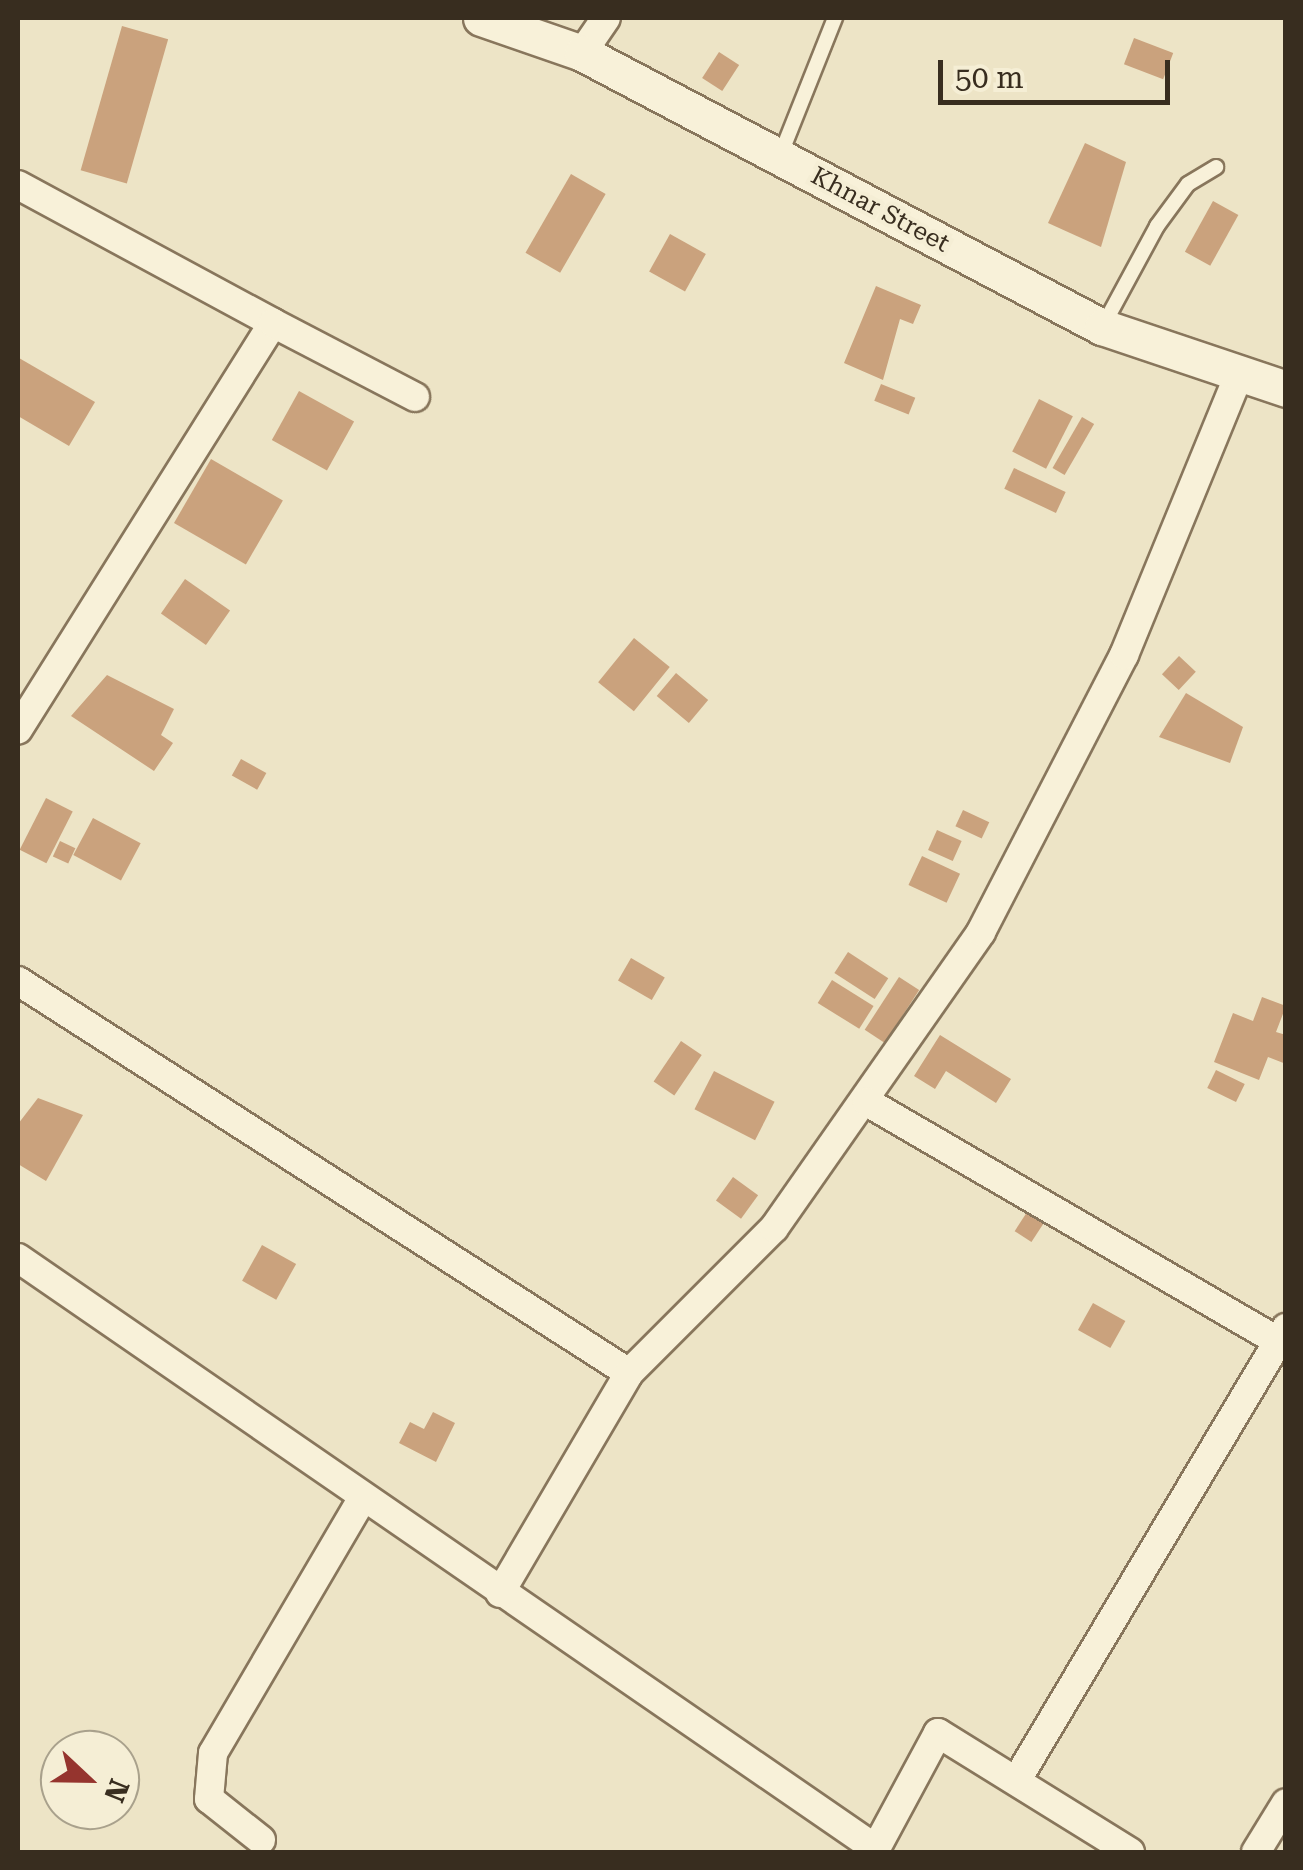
<!DOCTYPE html>
<html>
<head>
<meta charset="utf-8">
<style>
  body { margin:0 }
  #map { position:relative; width:1303px; height:1870px; overflow:hidden; background:#ede4c6; font-family:"Roboto Serif",serif }
  div>[style] { position:absolute }
  .building>* { inset:0; background:#caa27d; transform-origin:0 0 }
  .roads { filter:drop-shadow(2px 0 #88765c) drop-shadow(-2px 0 #88765c) drop-shadow(0 2px #88765c) drop-shadow(0 -2px #88765c) }
  .service>* { height:14px; margin:-7px; padding:0 7px; transform-origin:7px; border-radius:7px; background:#f8f1d9 }
  .minor>* { height:28px; margin:-14px; padding:0 14px; transform-origin:14px; border-radius:14px; background:#f8f1d9 }
  .tertiary>* { height:35px; margin:-17.5px; padding:0 17.5px; transform-origin:17.5px; border-radius:17.5px; background:#f8f1d9 }
  span { translate:-50% -50%; white-space:nowrap; text-align:center; line-height:1.15; -webkit-text-stroke:8px #f5eed5; paint-order:stroke }
  .street-label { font-size:25px; color:#382d1f }
  .frame { position:absolute; inset:0; border:20px solid #382d1f; pointer-events:none }
  .north { position:absolute; left:40px; top:1730px; width:100px; height:100px; box-sizing:border-box; background:#f5eed5; border:2px solid #a9a18c; border-radius:50%; rotate:112deg; font-size:28px; font-weight:700; line-height:40px; text-align:center; color:#382d1f }
  .north::after { content:''; display:block; margin:auto; width:35px; height:45px; background:#95342e; clip-path:polygon(50% 0,100% 100%,50% 72%,0 100%) }
  .scale { position:absolute; left:938px; top:60px; width:232px; height:45px; box-sizing:border-box; border:5px solid #382d1f; border-top:0; padding-left:12px; font-size:30px; line-height:35px; white-space:nowrap; color:#382d1f; -webkit-text-stroke:8px #f5eed5; paint-order:stroke }
</style>
</head>
<body>
<div id="map">
  <div class="building">
    <i style="left:122px;top:26px;width:48px;height:150px;rotate:16deg"></i>
    <i style="left:1134px;top:38px;width:42px;height:28px;rotate:21deg"></i>
    <i style="left:719px;top:52px;width:24px;height:31px;rotate:33deg"></i>
    <i style="clip-path:polygon(1085px 143px,1126px 162px,1101px 247px,1048px 223px)"></i>
    <i style="left:571px;top:174px;width:40px;height:91px;rotate:30deg"></i>
    <i style="left:1213px;top:201px;width:29px;height:58px;rotate:29deg"></i>
    <i style="left:670px;top:234px;width:41px;height:43px;rotate:29deg"></i>
    <i style="clip-path:polygon(876px 286px,921px 305px,913px 324px,900px 319px,883px 380px,844px 363px)"></i>
    <i style="clip-path:polygon(19px 358px,95px 402px,69px 446px,18px 416px)"></i>
    <i style="left:881px;top:384px;width:37px;height:18px;rotate:22deg"></i>
    <i style="left:299px;top:391px;width:63px;height:56px;rotate:29deg"></i>
    <i style="left:1039px;top:399px;width:38px;height:59px;rotate:27deg"></i>
    <i style="left:1082px;top:417px;width:14px;height:59px;rotate:30deg"></i>
    <i style="left:211px;top:459px;width:83px;height:74px;rotate:30deg"></i>
    <i style="left:1014px;top:468px;width:57px;height:23px;rotate:25deg"></i>
    <i style="left:185px;top:579px;width:55px;height:42px;rotate:35deg"></i>
    <i style="left:634px;top:638px;width:46px;height:57px;rotate:39deg"></i>
    <i style="left:1179px;top:656px;width:23px;height:25px;rotate:43deg"></i>
    <i style="left:676px;top:673px;width:42px;height:30px;rotate:40deg"></i>
    <i style="clip-path:polygon(107px 675px,174px 709px,161px 735px,173px 743px,154px 771px,71px 716px)"></i>
    <i style="clip-path:polygon(1186px 693px,1243px 727px,1230px 763px,1159px 737px)"></i>
    <i style="left:241px;top:759px;width:29px;height:19px;rotate:29deg"></i>
    <i style="left:46px;top:798px;width:30px;height:58px;rotate:27deg"></i>
    <i style="left:963px;top:810px;width:29px;height:18px;rotate:25deg"></i>
    <i style="left:93px;top:818px;width:54px;height:42px;rotate:28deg"></i>
    <i style="left:937px;top:830px;width:27px;height:22px;rotate:24deg"></i>
    <i style="left:60px;top:841px;width:17px;height:17px;rotate:25deg"></i>
    <i style="left:922px;top:856px;width:42px;height:32px;rotate:25deg"></i>
    <i style="left:848px;top:952px;width:48px;height:25px;rotate:33deg"></i>
    <i style="left:631px;top:958px;width:39px;height:26px;rotate:30deg"></i>
    <i style="left:899px;top:977px;width:24px;height:63px;rotate:33deg"></i>
    <i style="left:832px;top:980px;width:49px;height:27px;rotate:32deg"></i>
    <i style="clip-path:polygon(1262px 997px,1286px 1006px,1276px 1032px,1286px 1035px,1286px 1064px,1268px 1057px,1259px 1080px,1214px 1062px,1233px 1013px,1253px 1021px)"></i>
    <i style="clip-path:polygon(940px 1035px,1011px 1079px,996px 1103px,946px 1071px,935px 1089px,914px 1076px)"></i>
    <i style="left:681px;top:1041px;width:25px;height:49px;rotate:34deg"></i>
    <i style="left:1216px;top:1070px;width:32px;height:20px;rotate:26deg"></i>
    <i style="left:714px;top:1071px;width:68px;height:43px;rotate:27deg"></i>
    <i style="clip-path:polygon(38px 1098px,83px 1115px,46px 1181px,18px 1164px,18px 1124px)"></i>
    <i style="left:733px;top:1177px;width:31px;height:29px;rotate:36deg"></i>
    <i style="left:1031px;top:1206px;width:20px;height:30px;rotate:33deg"></i>
    <i style="left:262px;top:1245px;width:39px;height:41px;rotate:29deg"></i>
    <i style="left:1093px;top:1303px;width:37px;height:31px;rotate:29deg"></i>
    <i style="clip-path:polygon(433px 1412px,455px 1423px,436px 1462px,399px 1443px,410px 1422px,424px 1429px)"></i>
  </div>
  <div class="roads">
    <div class="service">
      <i style="left:780px;top:156px;width:149px;rotate:-68.3deg"></i>
      <i style="left:1103px;top:326px;width:114px;rotate:-61.6deg"></i>
      <i style="left:1157px;top:226px;width:52px;rotate:-53.6deg"></i>
      <i style="left:1188px;top:184px;width:33px;rotate:-31deg"></i>
    </div>
    <div class="minor">
      <i style="left:582px;top:53px;width:42px;rotate:-55.6deg"></i>
      <i style="left:18px;top:185px;width:290px;rotate:28.4deg"></i>
      <i style="left:273px;top:323px;width:480px;rotate:122.1deg"></i>
      <i style="left:273px;top:323px;width:160px;rotate:27.5deg"></i>
      <i style="left:18px;top:981px;width:726px;rotate:32.68deg"></i>
      <i style="left:629px;top:1373px;width:205px;rotate:-45deg"></i>
      <i style="left:774px;top:1228px;width:361px;rotate:-55deg"></i>
      <i style="left:981px;top:932px;width:312px;rotate:-62.7deg"></i>
      <i style="left:1124px;top:655px;width:303px;rotate:-67.7deg"></i>
      <i style="left:867px;top:1102px;width:485px;rotate:30.2deg"></i>
      <i style="left:18px;top:1258px;width:1042px;rotate:34.56deg"></i>
      <i style="left:500px;top:1593px;width:255px;rotate:-59.6deg"></i>
      <i style="left:1018px;top:1778px;width:524px;rotate:-59.22deg"></i>
      <i style="left:261px;top:1840px;width:66px;rotate:-141.7deg"></i>
      <i style="left:209px;top:1799px;width:46px;rotate:-85deg"></i>
      <i style="left:213px;top:1753px;width:297px;rotate:-59.6deg"></i>
      <i style="left:874px;top:1852px;width:135px;rotate:-61.7deg"></i>
      <i style="left:938px;top:1733px;width:226px;rotate:31.8deg"></i>
      <i style="left:1256px;top:1852px;width:57px;rotate:-58.5deg"></i>
    </div>
    <div class="tertiary">
      <i style="left:481px;top:18px;width:107px;rotate:19.1deg"></i>
      <i style="left:582px;top:53px;width:588px;rotate:27.79deg"></i>
      <i style="left:1102px;top:327px;width:194px;rotate:18.6deg"></i>
    </div>
  </div>
  <div class="street-label">
    <span style="left:880px;top:210px;rotate:28deg">Khnar Street</span>
  </div>
  <div class="frame"></div>
  <div class="north">N</div>
  <div class="scale">50 m</div>
</div>
</body>
</html>
